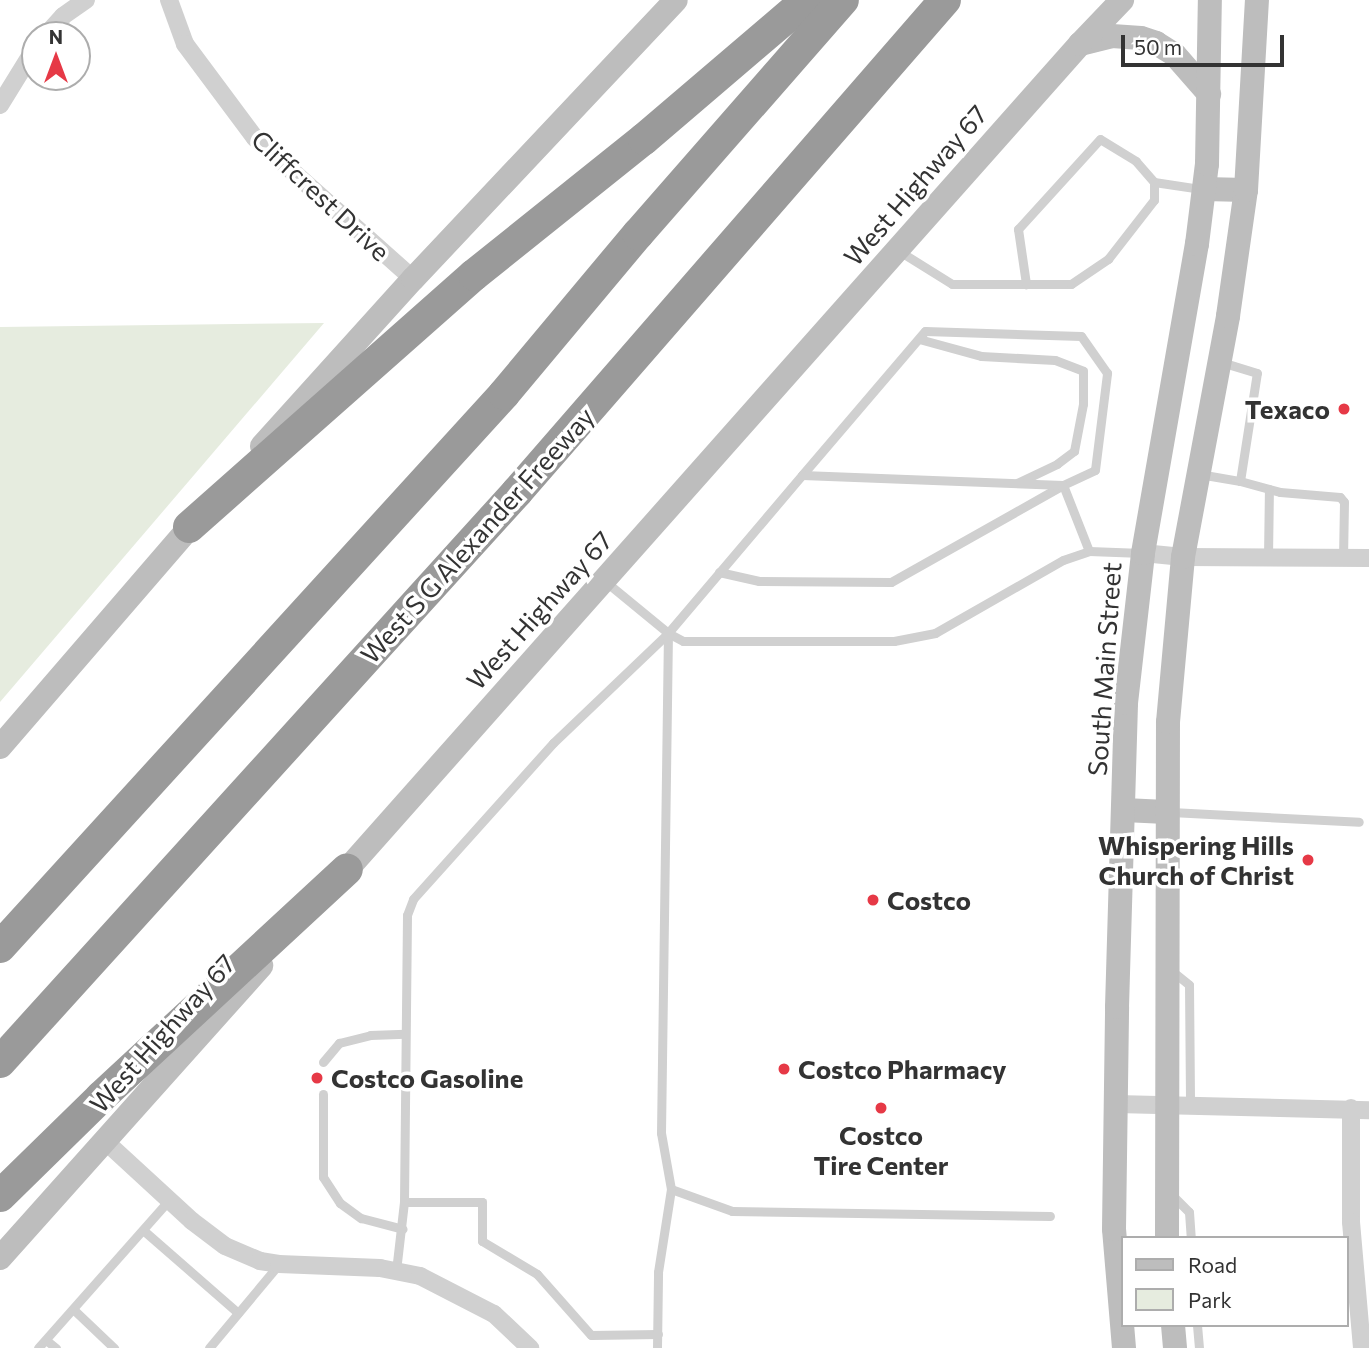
<!DOCTYPE html>
<html>
<head>
<meta charset="utf-8">
<style>
  body { margin:0 }
  #map { position:relative; width:1369px; height:1348px; overflow:hidden; background:#fff; font-family:Commissioner,sans-serif }
  div>[style] { position:absolute }
  .green>* { inset:0; background:#e6ecdf }
  .lane>* { height:9px; margin:-4.5px; padding:0 4.5px; transform-origin:4.5px; border-radius:4.5px; background:#d0d0d0 }
  .street>* { height:18px; margin:-9px; padding:0 9px; transform-origin:9px; border-radius:9px; background:#d0d0d0 }
  .secondary>* { height:24px; margin:-12px; padding:0 12px; transform-origin:12px; border-radius:12px; background:#bdbdbd }
  .highway>* { height:32px; margin:-16px; padding:0 16px; transform-origin:16px; border-radius:16px; background:#9a9a9a }
  .dots>* { width:19px; height:19px; translate:-50% -50%; box-sizing:border-box; border:4px solid #fff; border-radius:50% }
  span { translate:-50% -50%; white-space:nowrap; text-align:center; line-height:1.15; -webkit-text-stroke:7px #fff; paint-order:stroke }
  .street-label { font-size:26px; color:#333 }
  .poi-label { font-size:26px; color:#333; font-weight:700 }
  .right { translate:-100% -50%; text-align:right }
  .left { translate:0 -50%; text-align:left }
  .legend { position:absolute; left:1121px; top:1236px; width:228px; height:91px; box-sizing:border-box; background:#fff; border:2px solid #adadad; margin:0; padding:9px 12px; list-style:none; font-size:21px; color:#333 }
  .legend li { display:flex; align-items:center; gap:14px; height:35px }
  .legend b { width:35px; border:2px solid #adadad }
  .north { position:absolute; left:21px; top:21px; width:70px; height:70px; box-sizing:border-box; background:#fff; border:2px solid #adadad; border-radius:50%; rotate:0deg; font-size:19px; font-weight:700; line-height:28px; text-align:center; color:#333 }
  .north::after { content:''; display:block; margin:auto; width:24px; height:32px; background:#e63946; clip-path:polygon(50% 0,100% 100%,50% 72%,0 100%) }
  .scale { position:absolute; left:1121px; top:35px; width:163px; height:32px; box-sizing:border-box; border:4px solid #333; border-top:0; padding-left:9px; font-size:21px; line-height:24px; white-space:nowrap; color:#333; -webkit-text-stroke:5px #fff; paint-order:stroke }
</style>
</head>
<body>
<div id="map">
  <div class="green">
    <i style="clip-path:polygon(324px 323px,0 702px,0 327px)"></i>
  </div>
  <div class="lane">
    <i style="left:1154px;top:182px;width:48px;rotate:8.5deg"></i>
    <i style="left:899px;top:251px;width:62px;rotate:31.9deg"></i>
    <i style="left:952px;top:284px;width:119px"></i>
    <i style="left:1071px;top:284px;width:45px;rotate:-34deg"></i>
    <i style="left:1108px;top:259px;width:75px;rotate:-52.1deg"></i>
    <i style="left:1154px;top:200px;width:18px;rotate:-90deg"></i>
    <i style="left:1154px;top:182px;width:28px;rotate:-131deg"></i>
    <i style="left:1136px;top:161px;width:42px;rotate:-148.6deg"></i>
    <i style="left:1100px;top:139px;width:122px;rotate:132.3deg"></i>
    <i style="left:1018px;top:229px;width:56px;rotate:81.7deg"></i>
    <i style="left:919px;top:339px;width:64px;rotate:15.3deg"></i>
    <i style="left:981px;top:356px;width:74px;rotate:3.1deg"></i>
    <i style="left:1055px;top:360px;width:30px;rotate:21deg"></i>
    <i style="left:1083px;top:371px;width:33px;rotate:90deg"></i>
    <i style="left:1083px;top:404px;width:48px;rotate:100.8deg"></i>
    <i style="left:1074px;top:451px;width:21px;rotate:143deg"></i>
    <i style="left:1057px;top:464px;width:44px;rotate:154.6deg"></i>
    <i style="left:1199px;top:474px;width:42px;rotate:9.7deg"></i>
    <i style="left:1240px;top:481px;width:109px;rotate:-81.1deg"></i>
    <i style="left:1257px;top:373px;width:38px;rotate:-163deg"></i>
    <i style="left:1240px;top:481px;width:41px;rotate:15.4deg"></i>
    <i style="left:1280px;top:492px;width:60px;rotate:4.8deg"></i>
    <i style="left:1340px;top:497px;width:6px;rotate:51deg"></i>
    <i style="left:1344px;top:502px;width:55px;rotate:91deg"></i>
    <i style="left:1268px;top:557px;width:68px;rotate:-89.2deg"></i>
    <i style="left:719px;top:572px;width:41px;rotate:12.7deg"></i>
    <i style="left:759px;top:581px;width:132px;rotate:0.4deg"></i>
    <i style="left:891px;top:582px;width:197px;rotate:-29.4deg"></i>
    <i style="left:1063px;top:485px;width:35px;rotate:-25deg"></i>
    <i style="left:1095px;top:470px;width:98px;rotate:-82.9deg"></i>
    <i style="left:1107px;top:373px;width:45px;rotate:-125.1deg"></i>
    <i style="left:1081px;top:336px;width:156px;rotate:-178.2deg"></i>
    <i style="left:925px;top:331px;width:189px;rotate:130.5deg"></i>
    <i style="left:606px;top:582px;width:80px;rotate:39.4deg"></i>
    <i style="left:668px;top:633px;width:17px;rotate:28deg"></i>
    <i style="left:683px;top:641px;width:211px"></i>
    <i style="left:894px;top:641px;width:42px;rotate:-11deg"></i>
    <i style="left:935px;top:633px;width:147px;rotate:-29.7deg"></i>
    <i style="left:1063px;top:560px;width:28px;rotate:-19deg"></i>
    <i style="left:1089px;top:551px;width:53px;rotate:2.2deg"></i>
    <i style="left:1171px;top:812px;width:188px;rotate:3deg"></i>
    <i style="left:1172px;top:971px;width:22px;rotate:39deg"></i>
    <i style="left:1189px;top:985px;width:120px;rotate:89.5deg"></i>
    <i style="left:323px;top:1062px;width:25px;rotate:-50deg"></i>
    <i style="left:339px;top:1043px;width:32px;rotate:-14deg"></i>
    <i style="left:370px;top:1035px;width:35px;rotate:-2deg"></i>
    <i style="left:323px;top:1094px;width:83px;rotate:90deg"></i>
    <i style="left:323px;top:1177px;width:31px;rotate:57deg"></i>
    <i style="left:340px;top:1203px;width:26px;rotate:36deg"></i>
    <i style="left:361px;top:1218px;width:43px;rotate:14.7deg"></i>
    <i style="left:671px;top:1189px;width:65px;rotate:19.8deg"></i>
    <i style="left:732px;top:1211px;width:318px;rotate:0.9deg"></i>
    <i style="left:1172px;top:1195px;width:24px;rotate:45deg"></i>
    <i style="left:1189px;top:1212px;width:26px;rotate:86deg"></i>
    <i style="left:404px;top:1202px;width:78px"></i>
    <i style="left:482px;top:1202px;width:39px;rotate:90deg"></i>
    <i style="left:482px;top:1241px;width:64px;rotate:31deg"></i>
    <i style="left:537px;top:1274px;width:81px;rotate:48.5deg"></i>
    <i style="left:591px;top:1335px;width:67px;rotate:-0.9deg"></i>
    <i style="left:143px;top:1230px;width:126px;rotate:41.1deg"></i>
    <i style="left:396px;top:1271px;width:69px;rotate:-83.4deg"></i>
    <i style="left:404px;top:1202px;width:287px;rotate:-89.4deg"></i>
    <i style="left:407px;top:915px;width:17px;rotate:-69deg"></i>
    <i style="left:413px;top:899px;width:210px;rotate:-48.1deg"></i>
    <i style="left:553px;top:743px;width:159px;rotate:-43.7deg"></i>
    <i style="left:668px;top:633px;width:207px;rotate:-49.7deg"></i>
    <i style="left:802px;top:475px;width:261px;rotate:2.2deg"></i>
    <i style="left:1063px;top:485px;width:71px;rotate:68.5deg"></i>
    <i style="left:73px;top:1309px;width:57px;rotate:43.6deg"></i>
    <i style="left:1197px;top:1325px;width:23px;rotate:85deg"></i>
    <i style="left:46px;top:1340px;width:13px;rotate:39deg"></i>
    <i style="left:38px;top:1348px;width:198px;rotate:-48.5deg"></i>
    <i style="left:209px;top:1348px;width:109px;rotate:-50.2deg"></i>
    <i style="left:657px;top:1348px;width:76px;rotate:-89.2deg"></i>
    <i style="left:658px;top:1272px;width:84px;rotate:-81.1deg"></i>
    <i style="left:671px;top:1189px;width:57px;rotate:-100.1deg"></i>
    <i style="left:661px;top:1133px;width:500px;rotate:-89.2deg"></i>
  </div>
  <div class="street">
    <i style="left:169px;top:0;width:47px;rotate:70deg"></i>
    <i style="left:185px;top:44px;width:117px;rotate:53.3deg"></i>
    <i style="left:255px;top:138px;width:212px;rotate:41.7deg"></i>
    <i style="left:46px;top:35px;width:25px;rotate:-48deg"></i>
    <i style="left:63px;top:16px;width:28px;rotate:-35deg"></i>
    <i style="left:0;top:105px;width:67px;rotate:-58.4deg"></i>
    <i style="left:1143px;top:553px;width:40px;rotate:5.7deg"></i>
    <i style="left:1183px;top:557px;width:186px;rotate:0.3deg"></i>
    <i style="left:1116px;top:1104px;width:253px;rotate:1.4deg"></i>
    <i style="left:1351px;top:1108px;width:114px;rotate:90deg"></i>
    <i style="left:1351px;top:1222px;width:126px;rotate:85deg"></i>
    <i style="left:105px;top:1141px;width:118px;rotate:42.6deg"></i>
    <i style="left:192px;top:1221px;width:41px;rotate:37.1deg"></i>
    <i style="left:225px;top:1246px;width:38px;rotate:23deg"></i>
    <i style="left:260px;top:1261px;width:19px;rotate:9deg"></i>
    <i style="left:279px;top:1264px;width:101px;rotate:2.3deg"></i>
    <i style="left:380px;top:1268px;width:41px;rotate:11.3deg"></i>
    <i style="left:420px;top:1276px;width:83px;rotate:27.2deg"></i>
    <i style="left:494px;top:1314px;width:50px;rotate:43.4deg"></i>
  </div>
  <div class="secondary">
    <i style="left:1080px;top:44px;width:33px;rotate:-14deg"></i>
    <i style="left:1112px;top:36px;width:29px;rotate:4deg"></i>
    <i style="left:1141px;top:38px;width:16px;rotate:18deg"></i>
    <i style="left:1156px;top:43px;width:22px;rotate:32deg"></i>
    <i style="left:1175px;top:55px;width:52px;rotate:48.9deg"></i>
    <i style="left:1204px;top:189px;width:42px;rotate:1.4deg"></i>
    <i style="left:262px;top:446px;width:225px;rotate:-47.9deg"></i>
    <i style="left:413px;top:279px;width:383px;rotate:-46.7deg"></i>
    <i style="left:0;top:747px;width:308px;rotate:-49.2deg"></i>
    <i style="left:1124px;top:810px;width:42px;rotate:2.7deg"></i>
    <i style="left:336px;top:882px;width:1121px;rotate:-48.4deg"></i>
    <i style="left:1080px;top:44px;width:61px;rotate:-46.3deg"></i>
    <i style="left:1167px;top:1238px;width:516px;rotate:-89.89deg"></i>
    <i style="left:1168px;top:722px;width:166px;rotate:-84.8deg"></i>
    <i style="left:1183px;top:557px;width:245px;rotate:-79.4deg"></i>
    <i style="left:1228px;top:316px;width:127px;rotate:-81.9deg"></i>
    <i style="left:1246px;top:190px;width:190px;rotate:-86.7deg"></i>
    <i style="left:0;top:1258px;width:392px;rotate:-48.2deg"></i>
    <i style="left:1173px;top:1325px;width:23px;rotate:85deg"></i>
    <i style="left:1124px;top:1348px;width:119px;rotate:-94.8deg"></i>
    <i style="left:1114px;top:1229px;width:222px;rotate:-89.2deg"></i>
    <i style="left:1117px;top:1007px;width:304px;rotate:-88.3deg"></i>
    <i style="left:1126px;top:703px;width:151px;rotate:-83.5deg"></i>
    <i style="left:1143px;top:553px;width:314px;rotate:-80.1deg"></i>
    <i style="left:1197px;top:244px;width:81px;rotate:-82.9deg"></i>
    <i style="left:1207px;top:164px;width:164px;rotate:-89deg"></i>
  </div>
  <div class="highway">
    <i style="left:189px;top:527px;width:380px;rotate:-41.5deg"></i>
    <i style="left:474px;top:275px;width:218px;rotate:-38.7deg"></i>
    <i style="left:644px;top:139px;width:214px;rotate:-40.5deg"></i>
    <i style="left:0;top:947px;width:748px;rotate:-47.65deg"></i>
    <i style="left:504px;top:394px;width:209px;rotate:-50.1deg"></i>
    <i style="left:638px;top:234px;width:311px;rotate:-48.8deg"></i>
    <i style="left:0;top:1062px;width:770px;rotate:-47.79deg"></i>
    <i style="left:517px;top:492px;width:652px;rotate:-48.98deg"></i>
    <i style="left:0;top:1196px;width:141px;rotate:-44.4deg"></i>
    <i style="left:101px;top:1097px;width:335px;rotate:-42.8deg"></i>
  </div>
  <div class="dots">
    <i style="left:1344px;top:409px;background:#e63946"></i>
    <i style="left:1308px;top:860px;background:#e63946"></i>
    <i style="left:873px;top:900px;background:#e63946"></i>
    <i style="left:784px;top:1069px;background:#e63946"></i>
    <i style="left:317px;top:1078px;background:#e63946"></i>
    <i style="left:881px;top:1108px;background:#e63946"></i>
  </div>
  <div class="street-label">
    <span style="left:915px;top:185px;rotate:-49deg">West Highway 67</span>
    <span style="left:321px;top:195px;rotate:43deg">Cliffcrest Drive</span>
    <span style="left:477px;top:535px;rotate:-48deg">West S G Alexander Freeway</span>
    <span style="left:539px;top:610px;rotate:-48deg">West Highway 67</span>
    <span style="left:1104px;top:669px;rotate:-86deg">South Main Street</span>
    <span style="left:162px;top:1033px;rotate:-48deg">West Highway 67</span>
  </div>
  <div class="poi-label">
    <span class="right" style="left:1330px;top:409px">Texaco</span>
    <span class="right" style="left:1294px;top:860px">Whispering Hills<br>Church of Christ</span>
    <span class="left" style="left:887px;top:900px">Costco</span>
    <span class="left" style="left:798px;top:1069px">Costco Pharmacy</span>
    <span class="left" style="left:331px;top:1078px">Costco Gasoline</span>
    <span style="left:881px;top:1150px">Costco<br>Tire Center</span>
  </div>
  <ul class="legend">
  <li><b style="height:9px;background:#bdbdbd"></b>Road</li>
  <li><b style="height:19px;background:#e6ecdf"></b>Park</li>
  </ul>
  <div class="north">N</div>
  <div class="scale">50 m</div>
</div>
</body>
</html>
